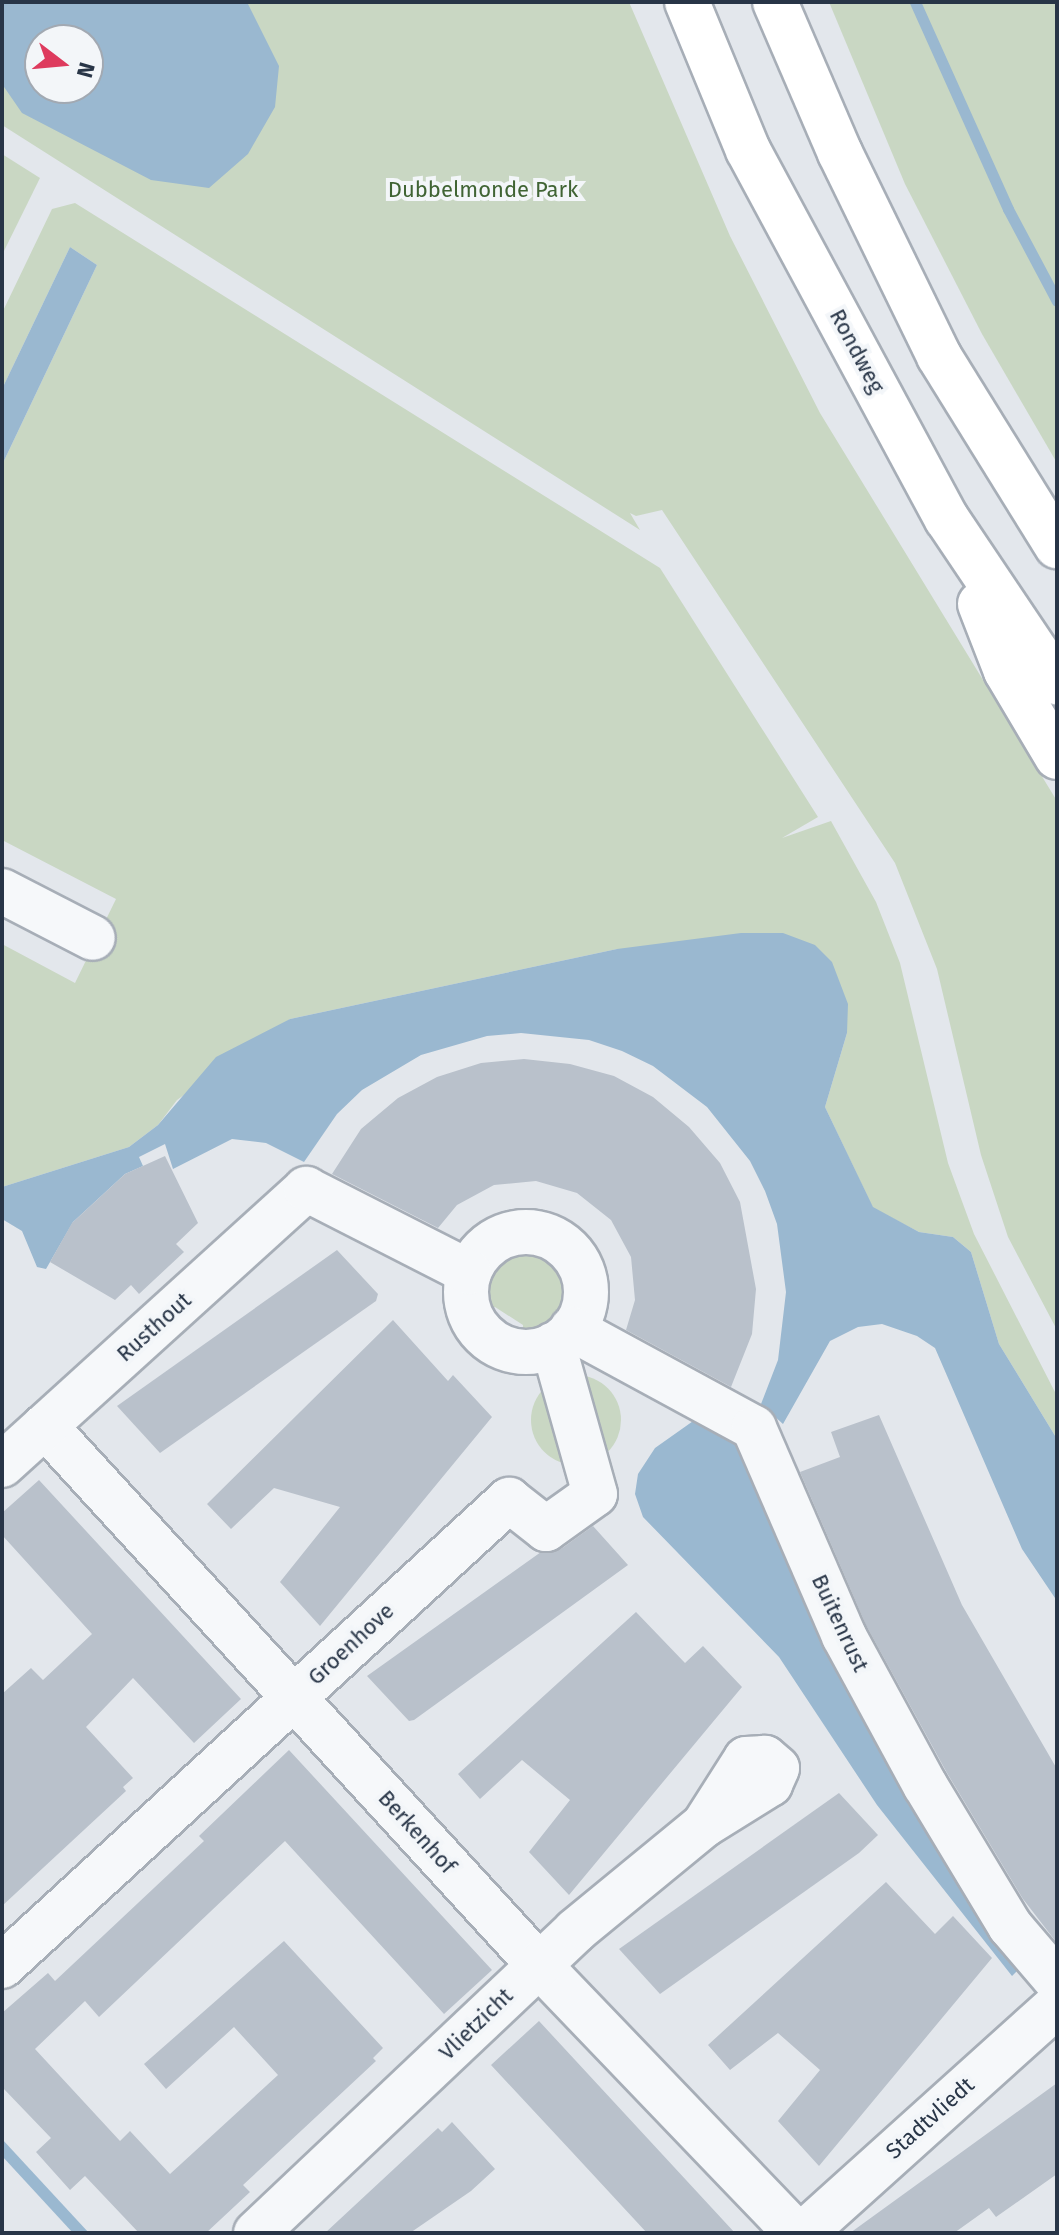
<!DOCTYPE html>
<html>
<head>
<meta charset="utf-8">
<style>
  body { margin:0 }
  #map { position:relative; width:1059px; height:2235px; overflow:hidden; background:#e3e7ec; font-family:"Fira Sans",sans-serif }
  div>[style] { position:absolute }
  .green>* { inset:0; background:#c9d7c3 }
  .round { border-radius:50% }
  .water>* { inset:0; background:#9ab8d0 }
  .stream>* { height:11px; margin:-5.5px; padding:0 5.5px; transform-origin:5.5px; border-radius:5.5px; background:#9ab8d0 }
  .building>* { inset:0; background:#b9c1cb }
  .roads { filter:drop-shadow(2px 0 #a7aeb7) drop-shadow(-2px 0 #a7aeb7) drop-shadow(0 2px #a7aeb7) drop-shadow(0 -2px #a7aeb7) }
  .minor>* { height:44px; margin:-22px; padding:0 22px; transform-origin:22px; border-radius:22px; background:#f6f8fa }
  .minor>.ring { margin:-22px; padding:0; box-sizing:content-box; background:none; border:44px solid #f6f8fa; border-radius:50% }
  .highway>* { height:44px; margin:-22px; padding:0 22px; transform-origin:22px; border-radius:22px; background:#fff }
  span { translate:-50% -50%; white-space:nowrap; text-align:center; line-height:1.15; -webkit-text-stroke:8px #f3f6f9; paint-order:stroke }
  .park-label { font-size:22px; color:#406434 }
  .street-label { font-size:22px; color:#283547 }
  .frame { position:absolute; inset:0; border:4px solid #283547; pointer-events:none }
  .north { position:absolute; left:24px; top:24px; width:80px; height:80px; box-sizing:border-box; background:#f3f6f9; border:2px solid #a2a9b2; border-radius:50%; rotate:106deg; font-size:22px; font-weight:700; line-height:32px; text-align:center; color:#283547 }
  .north::after { content:''; display:block; margin:auto; width:28px; height:36px; background:#de3b5e; clip-path:polygon(50% 0,100% 100%,50% 72%,0 100%) }
</style>
</head>
<body>
<div id="map">
  <div class="green">
    <i style="clip-path:polygon(evenodd,2px 2px,629px 2px,730px 236px,820px 413px,1057px 801px,1057px 1330px,1008px 1237px,981px 1155px,937px 969px,895px 863px,662px 510px,636px 516px,630px 513px,640px 530px,2px 125px,2px 2px,40px 40px,88px 40px,88px 88px,40px 88px,40px 40px)"></i>
    <i style="clip-path:polygon(829px 2px,1057px 2px,1057px 463px,982px 334px,905px 184px)"></i>
    <i style="clip-path:polygon(2px 154px,40px 178px,2px 255px)"></i>
    <i style="clip-path:polygon(75px 203px,660px 568px,818px 817px,782px 838px,831px 821px,876px 902px,900px 963px,948px 1163px,974px 1234px,1057px 1396px,1057px 1439px,999px 1344px,971px 1252px,953px 1237px,919px 1232px,873px 1208px,825px 1107px,847px 1033px,617px 949px,290px 1019px,177px 1100px,158px 1125px,129px 1147px,2px 1187px,2px 944px,75px 983px,116px 899px,2px 840px,2px 465px,97px 265px,70px 247px,2px 389px,2px 313px,52px 209px)"></i>
    <i style="clip-path:polygon(518px 1248px,552px 1256px,570px 1286px,559px 1320px,540px 1333px,523px 1335px,523px 1325px,495px 1307px,486px 1311px,483px 1302px,489px 1268px)"></i>
    <i class="round" style="left:531px;top:1375px;width:90px;height:90px"></i>
  </div>
  <div class="water">
    <i style="clip-path:polygon(evenodd,2px 2px,247px 2px,279px 66px,275px 107px,248px 154px,209px 188px,151px 180px,22px 113px,2px 84px,2px 2px,40px 40px,88px 40px,88px 88px,40px 88px,40px 40px)"></i>
    <i style="clip-path:polygon(70px 247px,97px 265px,2px 465px,2px 389px)"></i>
    <i style="clip-path:polygon(741px 933px,783px 933px,815px 945px,832px 962px,848px 1004px,847px 1033px,825px 1107px,873px 1207px,919px 1232px,953px 1237px,971px 1252px,999px 1344px,1057px 1439px,1057px 1601px,1022px 1549px,935px 1348px,917px 1336px,882px 1324px,858px 1327px,830px 1341px,783px 1424px,761px 1404px,778px 1360px,786px 1292px,777px 1224px,765px 1191px,750px 1161px,707px 1107px,653px 1066px,622px 1051px,589px 1040px,521px 1033px,487px 1036px,421px 1055px,362px 1090px,337px 1114px,304px 1162px,266px 1143px,232px 1139px,173px 1169px,165px 1144px,139px 1157px,143px 1166px,125px 1174px,73px 1222px,46px 1269px,37px 1267px,22px 1231px,2px 1219px,2px 1187px,129px 1147px,158px 1125px,216px 1057px,290px 1019px,617px 949px)"></i>
    <i style="clip-path:polygon(696px 1419px,732px 1437px,748px 1455px,1020px 1968px,1012px 1976px,877px 1805px,779px 1657px,643px 1517px,635px 1494px,638px 1474px,655px 1448px)"></i>
    <i style="clip-path:polygon(2px 2139px,89px 2233px,73px 2233px,2px 2156px)"></i>
  </div>
  <div class="stream">
    <i style="left:915px;top:2px;width:227px;rotate:65.8deg"></i>
    <i style="left:1008px;top:209px;width:104px;rotate:62deg"></i>
  </div>
  <div class="building">
    <i style="clip-path:polygon(524px 1059px,570px 1064px,614px 1076px,653px 1097px,689px 1127px,720px 1163px,740px 1202px,756px 1289px,752px 1334px,731px 1387px,626px 1330px,635px 1300px,631px 1257px,611px 1220px,577px 1193px,536px 1181px,494px 1185px,457px 1205px,438px 1228px,332px 1174px,361px 1129px,398px 1098px,437px 1077px,481px 1063px)"></i>
    <i style="clip-path:polygon(165px 1156px,198px 1223px,176px 1244px,184px 1252px,139px 1294px,131px 1285px,115px 1300px,50px 1262px,72px 1223px,125px 1174px)"></i>
    <i style="clip-path:polygon(337px 1250px,378px 1294px,376px 1301px,160px 1453px,117px 1406px)"></i>
    <i style="clip-path:polygon(393px 1320px,448px 1381px,453px 1375px,492px 1417px,320px 1626px,280px 1582px,340px 1507px,274px 1488px,231px 1529px,207px 1504px)"></i>
    <i style="clip-path:polygon(879px 1415px,962px 1605px,1057px 1769px,1057px 1943px,1023px 1899px,947px 1773px,866px 1625px,800px 1472px,840px 1457px,831px 1432px)"></i>
    <i style="clip-path:polygon(39px 1480px,241px 1699px,194px 1743px,133px 1678px,86px 1727px,133px 1778px,123px 1787px,126px 1791px,2px 1906px,2px 1694px,31px 1668px,43px 1680px,92px 1634px,2px 1535px,2px 1513px)"></i>
    <i style="clip-path:polygon(593px 1526px,628px 1565px,414px 1720px,409px 1721px,367px 1676px,541px 1552px,561px 1549px)"></i>
    <i style="clip-path:polygon(636px 1612px,685px 1663px,703px 1646px,742px 1687px,569px 1895px,529px 1852px,570px 1800px,522px 1760px,480px 1799px,458px 1774px)"></i>
    <i style="clip-path:polygon(289px 1750px,492px 1970px,444px 2014px,285px 1841px,99px 2017px,85px 2001px,35px 2049px,120px 2141px,130px 2131px,170px 2174px,278px 2075px,234px 2027px,166px 2089px,144px 2064px,284px 1941px,383px 2048px,373px 2058px,376px 2061px,243px 2185px,250px 2192px,206px 2233px,139px 2233px,85px 2176px,70px 2190px,36px 2152px,51px 2138px,2px 2087px,2px 2013px,48px 1973px,55px 1981px,204px 1841px,199px 1836px)"></i>
    <i style="clip-path:polygon(839px 1793px,878px 1835px,859px 1853px,660px 1994px,619px 1949px)"></i>
    <i style="clip-path:polygon(886px 1882px,935px 1934px,953px 1916px,992px 1958px,819px 2166px,778px 2121px,820px 2070px,778px 2033px,730px 2070px,708px 2045px)"></i>
    <i style="clip-path:polygon(539px 2021px,674px 2167px,735px 2233px,647px 2233px,572px 2152px,491px 2065px)"></i>
    <i style="clip-path:polygon(1057px 2083px,1057px 2174px,996px 2217px,989px 2208px,954px 2233px,850px 2233px)"></i>
    <i style="clip-path:polygon(452px 2122px,495px 2169px,471px 2191px,410px 2233px,325px 2233px,438px 2128px,442px 2132px)"></i>
  </div>
  <div class="roads">
    <div class="minor">
      <i style="left:2px;top:891px;width:102px;rotate:27.3deg"></i>
      <i class="ring" style="left:466px;top:1232px;width:76px;height:76px"></i>
      <i style="left:572px;top:1329px;width:207px;rotate:28.5deg"></i>
      <i style="left:754px;top:1428px;width:227px;rotate:66.6deg"></i>
      <i style="left:844px;top:1636px;width:170px;rotate:61.5deg"></i>
      <i style="left:925px;top:1785px;width:165px;rotate:58.9deg"></i>
      <i style="left:1010px;top:1926px;width:72px;rotate:49.5deg"></i>
      <i style="left:45px;top:1426px;width:730px;rotate:47.5deg"></i>
      <i style="left:538px;top:1964px;width:373px;rotate:46.2deg"></i>
      <i style="left:2px;top:1465px;width:411px;rotate:-42.2deg"></i>
      <i style="left:306px;top:1189px;width:183px;rotate:27deg"></i>
      <i style="left:2px;top:1966px;width:689px;rotate:-42.59deg"></i>
      <i style="left:509px;top:1500px;width:47px;rotate:38.1deg"></i>
      <i style="left:546px;top:1529px;width:60px;rotate:-35.5deg"></i>
      <i style="left:595px;top:1494px;width:155px;rotate:-105.7deg"></i>
      <i style="left:256px;top:2233px;width:439px;rotate:-43.4deg"></i>
      <i style="left:575px;top:1931px;width:167px;rotate:-39.4deg"></i>
      <i style="left:704px;top:1825px;width:78px;rotate:-31.8deg"></i>
      <i style="left:770px;top:1784px;width:17px;rotate:-66deg"></i>
      <i style="left:777px;top:1768px;width:16px;rotate:-140deg"></i>
      <i style="left:765px;top:1758px;width:19px;rotate:177deg"></i>
      <i style="left:746px;top:1759px;width:78px;rotate:122.5deg"></i>
      <i style="left:804px;top:2233px;width:341px;rotate:-42deg"></i>
    </div>
    <div class="highway">
      <i style="left:687px;top:2px;width:160px;rotate:67.6deg"></i>
      <i style="left:748px;top:150px;width:419px;rotate:61.7deg"></i>
      <i style="left:947px;top:519px;width:197px;rotate:56.1deg"></i>
      <i style="left:775px;top:2px;width:164px;rotate:66.7deg"></i>
      <i style="left:840px;top:153px;width:226px;rotate:64deg"></i>
      <i style="left:939px;top:356px;width:224px;rotate:58.2deg"></i>
      <i style="left:980px;top:604px;width:72px;rotate:68.8deg"></i>
      <i style="left:1006px;top:671px;width:100px;rotate:59.3deg"></i>
    </div>
  </div>
  <div class="park-label">
    <span style="left:483px;top:190px">Dubbelmonde Park</span>
  </div>
  <div class="street-label">
    <span style="left:857px;top:351px;rotate:62deg">Rondweg</span>
    <span style="left:154px;top:1327px;rotate:-42deg">Rusthout</span>
    <span style="left:840px;top:1623px;rotate:65deg">Buitenrust</span>
    <span style="left:351px;top:1644px;rotate:-43deg">Groenhove</span>
    <span style="left:417px;top:1832px;rotate:48deg">Berkenhof</span>
    <span style="left:476px;top:2024px;rotate:-44deg">Vlietzicht</span>
    <span style="left:930px;top:2118px;rotate:-42deg">Stadtvliedt</span>
  </div>
  <div class="frame"></div>
  <div class="north">N</div>
</div>
</body>
</html>
